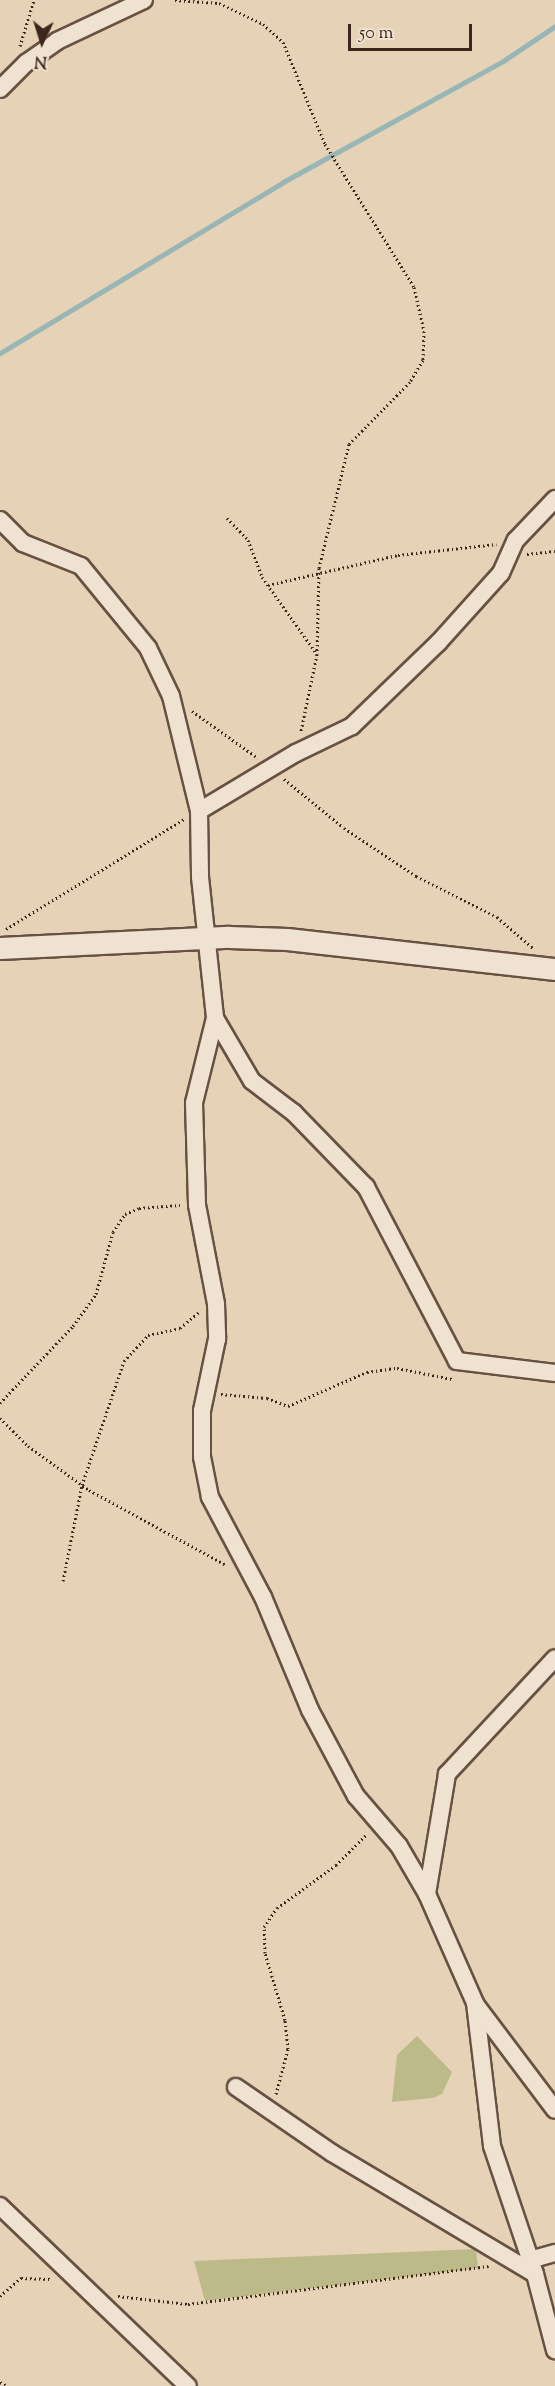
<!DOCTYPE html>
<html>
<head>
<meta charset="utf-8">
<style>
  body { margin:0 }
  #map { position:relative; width:555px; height:2386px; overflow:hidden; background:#e6d2b6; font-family:"Sorts Mill Goudy",serif }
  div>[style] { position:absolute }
  .green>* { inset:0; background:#bcba89 }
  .stream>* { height:5px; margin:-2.5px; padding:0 2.5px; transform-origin:2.5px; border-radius:2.5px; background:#98b6b5 }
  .path>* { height:3px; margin-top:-1.5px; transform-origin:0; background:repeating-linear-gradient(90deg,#3e261d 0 1.5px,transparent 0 4.5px) }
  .roads { filter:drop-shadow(2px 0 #685143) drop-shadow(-2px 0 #685143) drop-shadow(0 2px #685143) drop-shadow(0 -2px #685143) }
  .minor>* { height:16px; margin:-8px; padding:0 8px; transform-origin:8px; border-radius:8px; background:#efe2d0 }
  .tertiary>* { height:21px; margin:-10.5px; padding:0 10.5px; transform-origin:10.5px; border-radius:10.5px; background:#efe2d0 }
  span { translate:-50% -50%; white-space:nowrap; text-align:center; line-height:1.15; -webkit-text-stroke:6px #efe2d0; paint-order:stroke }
  .north { position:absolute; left:12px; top:12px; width:60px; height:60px; -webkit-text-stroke:4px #efe2d0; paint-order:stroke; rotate:184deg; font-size:16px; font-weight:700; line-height:24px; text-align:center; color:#3e261d }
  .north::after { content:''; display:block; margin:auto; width:21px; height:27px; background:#3e261d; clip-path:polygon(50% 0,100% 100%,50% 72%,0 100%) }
  .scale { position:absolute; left:348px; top:24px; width:124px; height:27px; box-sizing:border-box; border:3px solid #3e261d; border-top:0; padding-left:8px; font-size:18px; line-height:21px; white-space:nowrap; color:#3e261d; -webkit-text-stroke:4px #efe2d0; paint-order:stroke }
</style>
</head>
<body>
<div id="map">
  <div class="green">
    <i style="clip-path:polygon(417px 2036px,452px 2072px,442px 2094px,433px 2098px,392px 2102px,397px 2055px)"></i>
    <i style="clip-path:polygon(476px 2249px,478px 2268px,205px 2301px,194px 2261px)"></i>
  </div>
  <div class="stream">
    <i style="left:0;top:353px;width:331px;rotate:-31.1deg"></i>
    <i style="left:283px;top:182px;width:251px;rotate:-28.8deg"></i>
    <i style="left:503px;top:61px;width:63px;rotate:-33.9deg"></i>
  </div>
  <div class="path">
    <i style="left:175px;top:0;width:44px;rotate:3.9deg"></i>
    <i style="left:219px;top:3px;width:49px;rotate:25.5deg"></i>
    <i style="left:263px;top:24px;width:27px;rotate:42deg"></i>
    <i style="left:283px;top:42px;width:110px;rotate:67.6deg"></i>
    <i style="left:325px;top:144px;width:168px;rotate:58.1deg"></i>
    <i style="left:414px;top:287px;width:45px;rotate:77.2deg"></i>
    <i style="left:424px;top:331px;width:29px;rotate:92deg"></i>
    <i style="left:423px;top:360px;width:26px;rotate:121deg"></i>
    <i style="left:410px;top:382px;width:87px;rotate:134.5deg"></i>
    <i style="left:349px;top:444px;width:128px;rotate:103.6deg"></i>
    <i style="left:319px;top:568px;width:86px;rotate:91.3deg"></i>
    <i style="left:20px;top:46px;width:48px;rotate:-73.1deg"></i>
    <i style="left:227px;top:518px;width:30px;rotate:46deg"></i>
    <i style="left:248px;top:540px;width:40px;rotate:69deg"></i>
    <i style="left:262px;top:577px;width:95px;rotate:54.5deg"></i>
    <i style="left:317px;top:654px;width:79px;rotate:101.7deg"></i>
    <i style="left:527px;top:554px;width:28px;rotate:-6deg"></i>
    <i style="left:268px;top:585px;width:133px;rotate:-13deg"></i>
    <i style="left:398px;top:555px;width:99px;rotate:-6.4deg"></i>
    <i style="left:192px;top:711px;width:81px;rotate:35.5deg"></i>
    <i style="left:284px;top:779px;width:77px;rotate:39.2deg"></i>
    <i style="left:344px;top:828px;width:87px;rotate:33.7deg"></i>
    <i style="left:416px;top:876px;width:91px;rotate:26.8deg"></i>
    <i style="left:497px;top:917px;width:48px;rotate:40.7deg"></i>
    <i style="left:6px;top:929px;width:209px;rotate:-31.7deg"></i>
    <i style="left:221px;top:1394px;width:46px;rotate:5deg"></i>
    <i style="left:267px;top:1398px;width:22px;rotate:21deg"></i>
    <i style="left:288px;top:1406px;width:86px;rotate:-23.3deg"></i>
    <i style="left:367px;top:1372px;width:30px;rotate:-8deg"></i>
    <i style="left:397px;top:1368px;width:56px;rotate:11.3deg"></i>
    <i style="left:0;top:1403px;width:106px;rotate:-46.5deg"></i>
    <i style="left:73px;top:1326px;width:39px;rotate:-54deg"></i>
    <i style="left:96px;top:1294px;width:64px;rotate:-74.7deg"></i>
    <i style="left:113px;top:1232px;width:22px;rotate:-56deg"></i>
    <i style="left:125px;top:1214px;width:15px;rotate:-23deg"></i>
    <i style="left:139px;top:1208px;width:41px;rotate:-4.2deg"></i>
    <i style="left:0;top:1418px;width:40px;rotate:45deg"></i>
    <i style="left:28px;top:1446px;width:75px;rotate:35.8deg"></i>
    <i style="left:89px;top:1490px;width:156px;rotate:28.7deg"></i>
    <i style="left:63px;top:1581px;width:98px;rotate:-78.8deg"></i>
    <i style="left:82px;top:1485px;width:131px;rotate:-71.3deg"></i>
    <i style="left:124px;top:1361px;width:35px;rotate:-47deg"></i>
    <i style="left:148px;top:1335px;width:33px;rotate:-12deg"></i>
    <i style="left:180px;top:1328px;width:25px;rotate:-40deg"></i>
    <i style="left:276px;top:2094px;width:47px;rotate:-75.1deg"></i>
    <i style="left:288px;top:2049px;width:29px;rotate:-96deg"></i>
    <i style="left:285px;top:2020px;width:70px;rotate:-106.6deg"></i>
    <i style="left:265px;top:1953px;width:26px;rotate:-92deg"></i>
    <i style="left:264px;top:1927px;width:23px;rotate:-56deg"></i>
    <i style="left:277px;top:1908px;width:73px;rotate:-36.1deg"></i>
    <i style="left:336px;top:1865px;width:45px;rotate:-45deg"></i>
    <i style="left:0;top:2296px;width:28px;rotate:-41deg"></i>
    <i style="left:21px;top:2278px;width:30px;rotate:2deg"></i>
    <i style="left:118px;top:2296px;width:70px;rotate:6.5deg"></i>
    <i style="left:188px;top:2304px;width:303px;rotate:-7.2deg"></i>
    <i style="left:0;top:2382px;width:9px;rotate:27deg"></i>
  </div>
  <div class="roads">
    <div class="minor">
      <i style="left:0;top:89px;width:37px;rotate:-45deg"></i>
      <i style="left:26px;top:63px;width:38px;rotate:-35deg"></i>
      <i style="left:57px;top:41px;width:96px;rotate:-25.2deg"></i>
      <i style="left:0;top:520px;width:33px;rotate:45deg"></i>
      <i style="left:23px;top:543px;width:62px;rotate:21.6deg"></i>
      <i style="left:81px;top:566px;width:106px;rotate:50.7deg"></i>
      <i style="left:148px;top:648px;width:53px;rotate:64.4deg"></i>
      <i style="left:171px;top:696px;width:118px;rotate:76.3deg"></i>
      <i style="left:199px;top:811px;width:66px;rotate:89.1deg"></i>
      <i style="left:200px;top:877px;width:142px;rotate:83.9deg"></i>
      <i style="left:215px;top:1018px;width:88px;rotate:103.9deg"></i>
      <i style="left:194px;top:1103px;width:102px;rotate:88.3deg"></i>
      <i style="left:197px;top:1205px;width:101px;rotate:79.1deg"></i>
      <i style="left:216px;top:1304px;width:35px;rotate:88deg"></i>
      <i style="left:217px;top:1339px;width:74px;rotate:101.8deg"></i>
      <i style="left:202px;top:1411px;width:46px;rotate:90deg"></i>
      <i style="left:202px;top:1457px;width:41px;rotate:78.7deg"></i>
      <i style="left:210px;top:1497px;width:113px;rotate:62.1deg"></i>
      <i style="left:263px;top:1597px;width:122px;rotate:67.4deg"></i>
      <i style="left:310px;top:1710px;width:98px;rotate:61.9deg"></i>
      <i style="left:356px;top:1796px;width:66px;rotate:49.3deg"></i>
      <i style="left:399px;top:1846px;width:56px;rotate:59.7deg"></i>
      <i style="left:427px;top:1894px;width:119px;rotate:66.2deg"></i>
      <i style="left:475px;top:2003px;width:144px;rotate:83.2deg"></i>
      <i style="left:492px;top:2146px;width:135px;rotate:71.4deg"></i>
      <i style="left:535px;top:2274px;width:79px;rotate:75.3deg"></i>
      <i style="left:199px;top:811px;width:113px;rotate:-30.9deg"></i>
      <i style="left:296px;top:753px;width:62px;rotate:-25.7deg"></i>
      <i style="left:352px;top:726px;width:120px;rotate:-44deg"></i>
      <i style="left:438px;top:643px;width:94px;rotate:-48deg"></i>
      <i style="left:501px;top:573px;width:36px;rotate:-66deg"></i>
      <i style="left:516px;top:540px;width:57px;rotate:-46.4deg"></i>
      <i style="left:215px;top:1018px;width:73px;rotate:59.6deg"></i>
      <i style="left:252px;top:1081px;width:53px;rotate:37.3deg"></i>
      <i style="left:294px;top:1113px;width:103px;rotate:45.8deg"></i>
      <i style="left:366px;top:1187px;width:196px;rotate:62.4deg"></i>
      <i style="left:457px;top:1361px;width:99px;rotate:7deg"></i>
      <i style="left:427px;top:1894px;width:122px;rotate:-80.5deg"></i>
      <i style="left:447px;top:1774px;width:158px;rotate:-47deg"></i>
      <i style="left:476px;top:2005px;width:131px;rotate:53deg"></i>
      <i style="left:236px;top:2087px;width:116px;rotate:34.5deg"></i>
      <i style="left:332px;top:2153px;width:236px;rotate:30.8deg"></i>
      <i style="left:0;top:2206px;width:260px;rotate:43.8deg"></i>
      <i style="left:530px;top:2260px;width:26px;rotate:-16deg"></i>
    </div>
    <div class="tertiary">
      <i style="left:0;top:948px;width:229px;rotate:-2.8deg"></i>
      <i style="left:229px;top:937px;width:58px;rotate:2deg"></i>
      <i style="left:287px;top:939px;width:270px;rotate:6.4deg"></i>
    </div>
  </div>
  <div class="north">N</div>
  <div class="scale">50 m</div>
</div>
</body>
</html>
